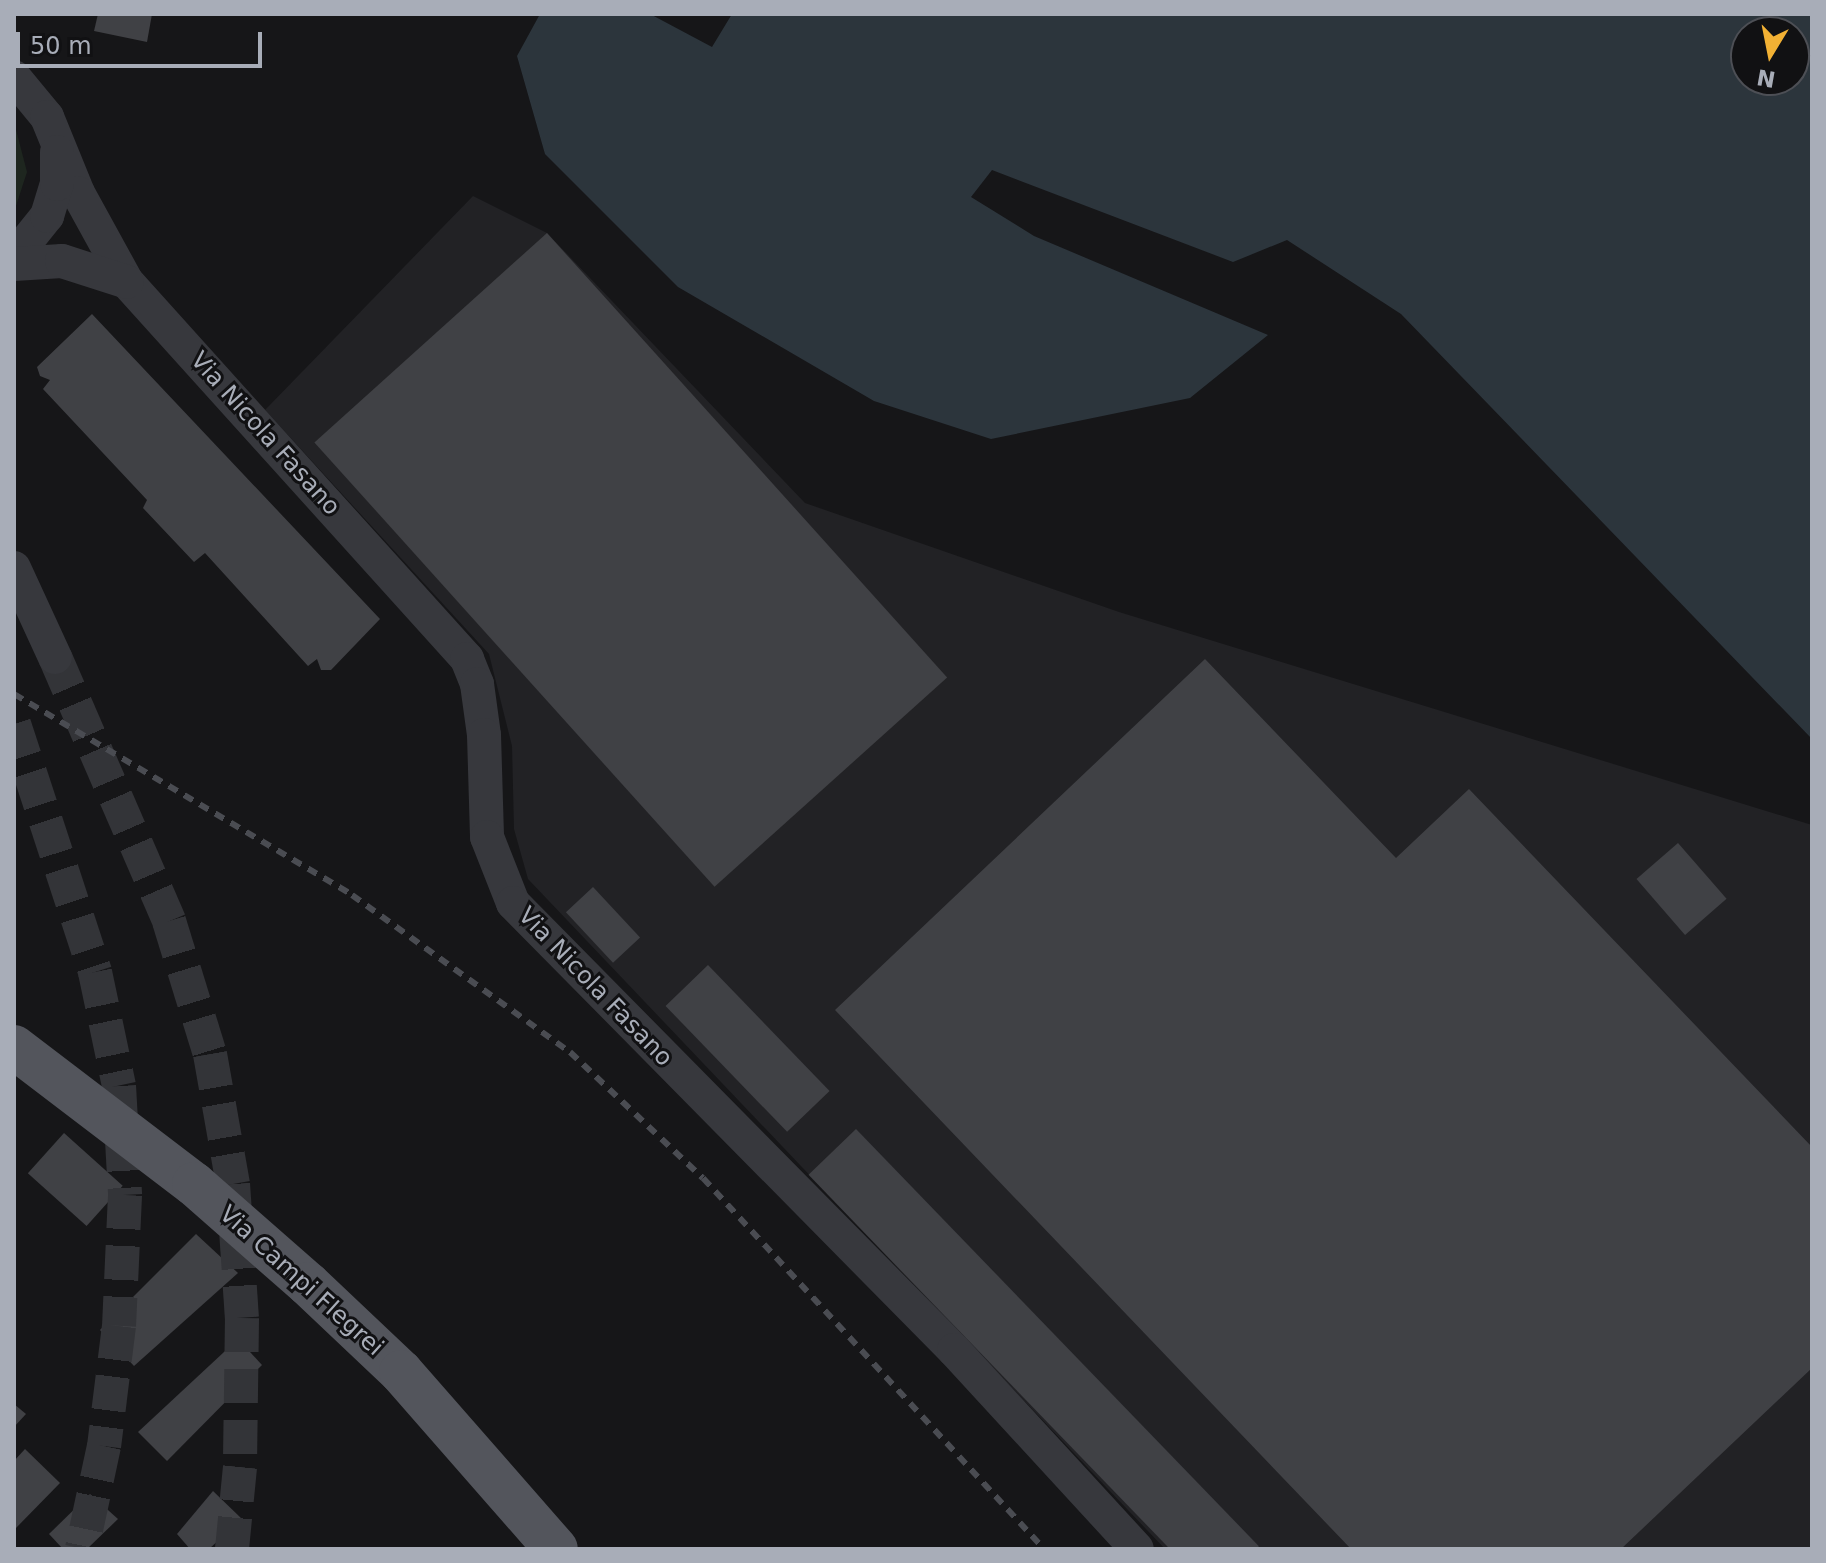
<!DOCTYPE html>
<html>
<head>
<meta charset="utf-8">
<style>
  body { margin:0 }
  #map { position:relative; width:1826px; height:1563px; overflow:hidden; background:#161618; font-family:"DejaVu Sans",sans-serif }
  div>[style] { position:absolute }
  .built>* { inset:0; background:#222225 }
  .green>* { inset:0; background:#1e261f }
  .water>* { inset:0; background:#2c353c }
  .building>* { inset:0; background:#404145; transform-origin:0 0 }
  .minor-tunnel>* { height:34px; margin-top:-17px; transform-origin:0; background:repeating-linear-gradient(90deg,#333438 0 34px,transparent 0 51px) }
  .minor>* { height:34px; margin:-17px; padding:0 17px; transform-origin:17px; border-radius:17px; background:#37383d }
  .major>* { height:44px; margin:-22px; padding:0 22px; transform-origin:22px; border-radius:22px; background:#53555c }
  .rail>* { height:6px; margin-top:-3px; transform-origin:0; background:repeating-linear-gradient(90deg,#4a4c52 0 10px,transparent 0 18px) }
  span { translate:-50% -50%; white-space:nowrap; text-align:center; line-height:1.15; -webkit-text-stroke:6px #111113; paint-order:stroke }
  .street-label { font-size:24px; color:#a8adb8 }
  .frame { position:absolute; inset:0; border:16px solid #a8adb8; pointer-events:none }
  .north { position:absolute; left:1730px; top:16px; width:80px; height:80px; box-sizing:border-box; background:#111113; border:2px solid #4d4f55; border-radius:50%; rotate:190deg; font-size:22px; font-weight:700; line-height:32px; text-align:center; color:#a8adb8 }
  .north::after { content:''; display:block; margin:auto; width:28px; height:36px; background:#f2b134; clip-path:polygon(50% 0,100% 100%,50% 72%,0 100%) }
  .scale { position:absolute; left:16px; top:32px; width:246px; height:36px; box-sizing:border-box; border:4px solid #a8adb8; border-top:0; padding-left:10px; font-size:24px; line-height:28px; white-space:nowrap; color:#a8adb8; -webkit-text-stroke:6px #111113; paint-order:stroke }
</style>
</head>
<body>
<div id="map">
  <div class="built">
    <i style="clip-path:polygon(473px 196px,547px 233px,805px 503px,1119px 612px,1812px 825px,1812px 1549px,1165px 1549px,528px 879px,514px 829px,512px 746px,489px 654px,265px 410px)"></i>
  </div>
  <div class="green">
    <i style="clip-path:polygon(14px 122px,27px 172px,14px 212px)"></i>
  </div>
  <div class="water">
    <i style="clip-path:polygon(evenodd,540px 14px,650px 14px,712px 47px,732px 14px,1812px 14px,1812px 739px,1401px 314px,1287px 240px,1233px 262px,992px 170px,971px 197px,1034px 236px,1268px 335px,1190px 398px,991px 439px,874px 401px,678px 287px,545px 154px,517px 56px,540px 14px,1746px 32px,1794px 32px,1794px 80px,1746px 80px,1746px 32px)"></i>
  </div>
  <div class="building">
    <i style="clip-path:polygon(98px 14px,152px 14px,147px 42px,94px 31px)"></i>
    <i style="left:547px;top:233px;width:598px;height:313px;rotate:48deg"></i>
    <i style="clip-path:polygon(92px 314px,380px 619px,331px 670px,321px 670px,317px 659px,308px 666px,205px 553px,194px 562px,143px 508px,147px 500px,43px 389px,50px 380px,40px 376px,37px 367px)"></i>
    <i style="clip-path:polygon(1205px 659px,1396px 858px,1469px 789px,1812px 1147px,1812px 1368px,1621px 1549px,1351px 1549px,835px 1010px)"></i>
    <i style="left:1678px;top:843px;width:74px;height:55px;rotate:49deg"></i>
    <i style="left:593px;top:887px;width:69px;height:37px;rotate:47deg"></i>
    <i style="left:708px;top:965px;width:175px;height:59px;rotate:46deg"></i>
    <i style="left:856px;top:1129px;width:580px;height:66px;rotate:46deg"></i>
    <i style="left:64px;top:1133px;width:79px;height:54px;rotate:42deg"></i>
    <i style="clip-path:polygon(196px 1234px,238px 1273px,134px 1366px,100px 1330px)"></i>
    <i style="clip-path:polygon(238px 1339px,262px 1365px,167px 1461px,138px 1432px)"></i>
    <i style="clip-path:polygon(14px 1404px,26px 1414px,14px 1427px)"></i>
    <i style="clip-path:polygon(25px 1449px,60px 1483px,16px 1528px,14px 1461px)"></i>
    <i style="clip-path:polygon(213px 1491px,242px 1519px,209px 1549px,190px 1549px,177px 1534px)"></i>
    <i style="clip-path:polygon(90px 1494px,118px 1519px,87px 1549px,63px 1549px,49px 1534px)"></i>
  </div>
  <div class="minor-tunnel">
    <i style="left:55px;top:657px;width:288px;rotate:66.6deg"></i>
    <i style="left:169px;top:921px;width:139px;rotate:72.9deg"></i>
    <i style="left:210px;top:1054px;width:132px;rotate:80deg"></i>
    <i style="left:233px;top:1184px;width:134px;rotate:86.2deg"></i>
    <i style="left:242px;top:1318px;width:149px;rotate:90.8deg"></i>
    <i style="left:240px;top:1467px;width:82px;rotate:95.6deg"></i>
    <i style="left:14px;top:724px;width:261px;rotate:71.9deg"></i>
    <i style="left:95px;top:972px;width:116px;rotate:78.1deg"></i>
    <i style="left:119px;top:1086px;width:109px;rotate:86.8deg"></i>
    <i style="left:125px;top:1195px;width:131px;rotate:92.6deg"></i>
    <i style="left:119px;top:1326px;width:121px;rotate:97.1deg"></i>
    <i style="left:104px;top:1446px;width:105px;rotate:102.1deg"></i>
  </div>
  <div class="minor">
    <i style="left:14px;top:77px;width:52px;rotate:50.5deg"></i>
    <i style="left:47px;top:117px;width:82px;rotate:67.8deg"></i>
    <i style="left:78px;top:193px;width:102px;rotate:61.2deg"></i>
    <i style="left:127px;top:282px;width:508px;rotate:47.95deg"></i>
    <i style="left:467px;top:659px;width:27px;rotate:68deg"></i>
    <i style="left:477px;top:684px;width:51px;rotate:82.2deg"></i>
    <i style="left:484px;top:735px;width:102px;rotate:88.3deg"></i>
    <i style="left:487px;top:837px;width:71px;rotate:68.5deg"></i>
    <i style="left:513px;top:903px;width:628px;rotate:45.39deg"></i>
    <i style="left:954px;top:1350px;width:270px;rotate:47.4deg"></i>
    <i style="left:14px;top:257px;width:53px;rotate:-51.2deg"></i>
    <i style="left:47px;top:216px;width:34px;rotate:-73deg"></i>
    <i style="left:57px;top:184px;width:32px;rotate:-90deg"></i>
    <i style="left:14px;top:264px;width:48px;rotate:-3.6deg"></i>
    <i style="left:62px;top:261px;width:68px;rotate:17.9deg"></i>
    <i style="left:14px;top:568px;width:98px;rotate:65.3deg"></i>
  </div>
  <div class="major">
    <i style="left:14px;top:1047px;width:226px;rotate:37.3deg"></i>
    <i style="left:194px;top:1184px;width:152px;rotate:41.3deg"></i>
    <i style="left:308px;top:1284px;width:128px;rotate:43.4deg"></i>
    <i style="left:401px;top:1372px;width:235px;rotate:48.8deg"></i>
  </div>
  <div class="rail">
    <i style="left:14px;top:694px;width:393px;rotate:30.7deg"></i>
    <i style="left:352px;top:895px;width:269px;rotate:35.8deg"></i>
    <i style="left:570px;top:1052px;width:183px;rotate:43.5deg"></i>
    <i style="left:703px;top:1178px;width:504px;rotate:47.41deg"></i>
  </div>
  <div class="street-label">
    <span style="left:265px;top:434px;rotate:48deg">Via Nicola Fasano</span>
    <span style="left:595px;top:987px;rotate:46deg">Via Nicola Fasano</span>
    <span style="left:301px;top:1281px;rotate:42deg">Via Campi Flegrei</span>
  </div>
  <div class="frame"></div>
  <div class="north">N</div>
  <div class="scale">50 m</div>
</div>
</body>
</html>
